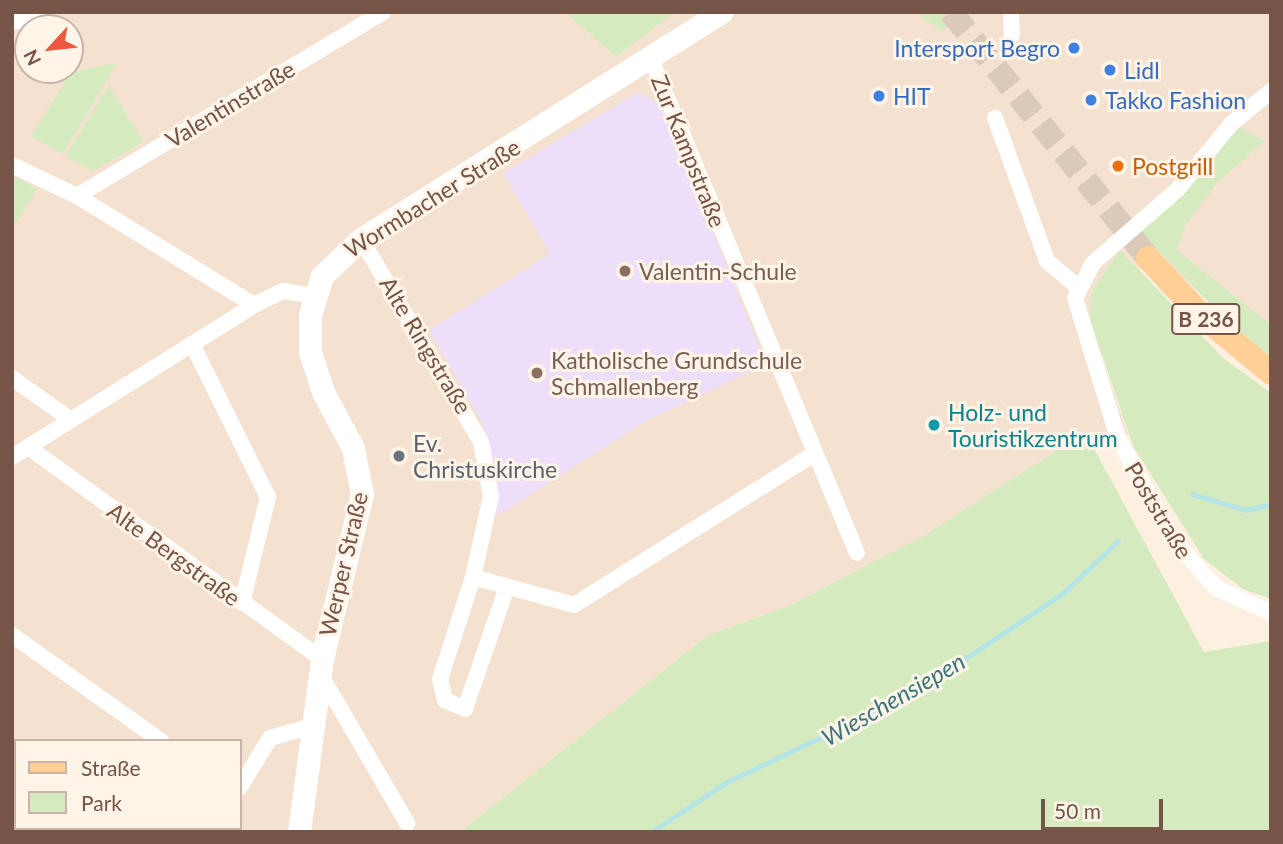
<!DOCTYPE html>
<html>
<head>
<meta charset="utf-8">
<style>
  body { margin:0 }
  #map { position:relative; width:1283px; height:844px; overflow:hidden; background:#fdf0e1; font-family:Lato,sans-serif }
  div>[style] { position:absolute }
  .residential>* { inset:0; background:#f5e1cf }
  .education>* { inset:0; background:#eddef9 }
  .green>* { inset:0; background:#d5ebbf }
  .stream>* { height:5px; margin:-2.5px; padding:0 2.5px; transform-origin:2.5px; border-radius:2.5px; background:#b5e4e7 }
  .primary-tunnel>* { height:24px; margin-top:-12px; transform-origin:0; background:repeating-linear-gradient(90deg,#dbc9ba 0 24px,transparent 0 36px) }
  .street>* { height:16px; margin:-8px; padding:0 8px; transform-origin:8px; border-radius:8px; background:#fff }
  .secondary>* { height:23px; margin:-11.5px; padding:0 11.5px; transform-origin:11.5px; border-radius:11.5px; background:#fff }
  .primary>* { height:24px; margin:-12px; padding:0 12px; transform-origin:12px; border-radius:12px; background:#ffcf96 }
  .dots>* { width:19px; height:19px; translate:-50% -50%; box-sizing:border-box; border:4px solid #fff4e8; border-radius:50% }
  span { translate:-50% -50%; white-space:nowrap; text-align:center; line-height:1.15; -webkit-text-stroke:6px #fff4e8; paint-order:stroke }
  .shield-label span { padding:2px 5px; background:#fff4e8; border:2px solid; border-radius:5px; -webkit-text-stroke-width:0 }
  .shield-label { font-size:21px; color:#765447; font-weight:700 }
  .shop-label { font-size:23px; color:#366cbe }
  .right { translate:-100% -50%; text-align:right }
  .left { translate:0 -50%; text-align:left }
  .street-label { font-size:23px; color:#765447 }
  .food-label { font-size:23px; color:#c56008 }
  .education-label { font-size:23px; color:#785e54 }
  .culture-label { font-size:23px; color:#0d838f }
  .worship-label { font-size:23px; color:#5b616d }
  .water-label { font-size:24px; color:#3a767c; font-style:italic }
  .frame { position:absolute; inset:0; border:14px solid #765447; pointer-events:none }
  .legend { position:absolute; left:14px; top:739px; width:228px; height:91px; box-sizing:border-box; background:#fff4e8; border:2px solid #c8b4a8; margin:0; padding:9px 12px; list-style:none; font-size:21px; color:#765447 }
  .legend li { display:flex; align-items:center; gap:14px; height:35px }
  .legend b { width:35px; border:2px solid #c8b4a8 }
  .north { position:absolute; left:14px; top:14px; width:70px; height:70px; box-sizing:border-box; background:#fff4e8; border:2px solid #c8b4a8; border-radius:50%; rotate:243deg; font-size:19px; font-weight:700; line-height:28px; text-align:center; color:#765447 }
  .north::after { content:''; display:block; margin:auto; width:24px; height:32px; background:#ed5840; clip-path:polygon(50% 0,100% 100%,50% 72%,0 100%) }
  .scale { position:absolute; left:1041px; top:799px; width:122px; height:32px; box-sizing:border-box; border:4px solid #765447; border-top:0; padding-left:9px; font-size:21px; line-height:24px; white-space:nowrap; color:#765447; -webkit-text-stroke:5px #fff4e8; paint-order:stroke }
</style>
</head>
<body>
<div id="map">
  <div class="residential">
    <i style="clip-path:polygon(evenodd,12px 12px,1271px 12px,1271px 362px,1156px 252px,1139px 269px,1120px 250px,1102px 359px,1128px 434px,1085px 432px,925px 535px,789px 606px,708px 635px,460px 832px,12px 832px,12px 12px,28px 28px,70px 28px,70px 70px,28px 70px,28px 28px,12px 12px,16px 741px,240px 741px,240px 828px,16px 828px,16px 741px)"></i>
  </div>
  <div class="education">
    <i style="clip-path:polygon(639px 92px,661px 105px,766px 364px,644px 422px,497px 516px,496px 473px,483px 424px,429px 330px,550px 254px,503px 173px)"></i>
  </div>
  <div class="green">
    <i style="clip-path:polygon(565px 12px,675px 12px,616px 57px)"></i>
    <i style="clip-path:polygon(914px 12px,954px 12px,943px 32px)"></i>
    <i style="clip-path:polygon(117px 63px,63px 154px,31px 136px,71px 72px)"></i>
    <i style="clip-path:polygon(109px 85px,143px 142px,93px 171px,66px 156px)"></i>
    <i style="clip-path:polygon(1238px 126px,1265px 141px,1216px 184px,1185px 226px,1177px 250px,1271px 325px,1271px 366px,1139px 231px,1212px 161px)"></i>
    <i style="clip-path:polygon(12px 175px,37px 189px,12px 230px)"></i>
    <i style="clip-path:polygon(1120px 250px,1223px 358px,1271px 393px,1271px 599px,1243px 589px,1204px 559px,1133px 446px,1090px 319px,1092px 291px)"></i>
    <i style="clip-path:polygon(1085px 432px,1204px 652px,1271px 641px,1271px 832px,460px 832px,708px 635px,789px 606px,925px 535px)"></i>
  </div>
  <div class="stream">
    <i style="left:1192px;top:494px;width:56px;rotate:16.5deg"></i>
    <i style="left:1246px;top:510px;width:26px;rotate:-13deg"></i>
    <i style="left:651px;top:832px;width:89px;rotate:-33.5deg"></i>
    <i style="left:725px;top:783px;width:213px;rotate:-25.6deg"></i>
    <i style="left:917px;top:691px;width:176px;rotate:-33.9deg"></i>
    <i style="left:1063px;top:593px;width:76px;rotate:-43.4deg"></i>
  </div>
  <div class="primary-tunnel">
    <i style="left:951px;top:12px;width:315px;rotate:51.3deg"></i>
  </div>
  <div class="street">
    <i style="left:1011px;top:12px;width:23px;rotate:88deg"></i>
    <i style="left:651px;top:59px;width:535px;rotate:67.36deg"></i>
    <i style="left:1271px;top:91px;width:50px;rotate:140.6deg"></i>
    <i style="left:1232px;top:123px;width:87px;rotate:129.4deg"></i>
    <i style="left:1177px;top:190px;width:111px;rotate:139deg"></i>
    <i style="left:1093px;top:263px;width:39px;rotate:117deg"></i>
    <i style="left:1075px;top:298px;width:146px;rotate:72.9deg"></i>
    <i style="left:1118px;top:438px;width:115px;rotate:61.4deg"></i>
    <i style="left:1173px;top:539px;width:65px;rotate:48.7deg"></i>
    <i style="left:1216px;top:588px;width:60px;rotate:24.4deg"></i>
    <i style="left:995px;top:118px;width:152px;rotate:70deg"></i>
    <i style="left:1047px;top:261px;width:39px;rotate:40deg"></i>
    <i style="left:12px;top:165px;width:72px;rotate:25.5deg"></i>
    <i style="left:77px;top:196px;width:208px;rotate:31.6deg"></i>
    <i style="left:77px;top:196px;width:357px;rotate:-31deg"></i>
    <i style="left:361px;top:239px;width:236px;rotate:59.4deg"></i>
    <i style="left:481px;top:442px;width:55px;rotate:79.5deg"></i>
    <i style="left:491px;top:496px;width:83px;rotate:102.5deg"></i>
    <i style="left:473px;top:577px;width:105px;rotate:15.5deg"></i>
    <i style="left:574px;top:605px;width:285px;rotate:-32.2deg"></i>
    <i style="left:192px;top:344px;width:171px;rotate:63.6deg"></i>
    <i style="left:268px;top:497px;width:109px;rotate:103.8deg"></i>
    <i style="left:12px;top:378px;width:71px;rotate:35.3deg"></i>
    <i style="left:28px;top:447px;width:362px;rotate:35.8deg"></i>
    <i style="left:12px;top:457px;width:286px;rotate:-32.1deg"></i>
    <i style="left:254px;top:305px;width:32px;rotate:-26deg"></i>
    <i style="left:283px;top:291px;width:31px;rotate:9deg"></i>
    <i style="left:473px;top:577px;width:107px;rotate:107.9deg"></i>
    <i style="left:440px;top:679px;width:22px;rotate:77deg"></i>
    <i style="left:445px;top:700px;width:22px;rotate:24deg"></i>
    <i style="left:465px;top:709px;width:129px;rotate:-71deg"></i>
    <i style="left:12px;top:635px;width:183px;rotate:35.4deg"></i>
    <i style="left:320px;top:674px;width:173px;rotate:59.7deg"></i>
    <i style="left:240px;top:787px;width:57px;rotate:-58.5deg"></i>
    <i style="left:270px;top:738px;width:44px;rotate:-15.9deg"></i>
    <i style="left:214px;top:832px;width:4px;rotate:-63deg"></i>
  </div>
  <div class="secondary">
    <i style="left:12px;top:18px;width:28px;rotate:-13deg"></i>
    <i style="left:299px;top:832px;width:175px;rotate:-82.4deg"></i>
    <i style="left:322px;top:659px;width:170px;rotate:-76.4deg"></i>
    <i style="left:362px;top:494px;width:47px;rotate:-101.1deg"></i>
    <i style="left:353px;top:448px;width:64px;rotate:-118.2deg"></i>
    <i style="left:323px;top:392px;width:42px;rotate:-108deg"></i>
    <i style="left:310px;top:352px;width:37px;rotate:-90deg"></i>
    <i style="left:310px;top:315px;width:41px;rotate:-72.9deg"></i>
    <i style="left:322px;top:276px;width:54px;rotate:-43.5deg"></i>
    <i style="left:361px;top:239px;width:426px;rotate:-32.2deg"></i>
  </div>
  <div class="primary">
    <i style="left:1148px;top:258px;width:76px;rotate:47.1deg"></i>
    <i style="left:1200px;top:314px;width:92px;rotate:39.7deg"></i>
  </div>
  <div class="dots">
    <i style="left:1074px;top:48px;background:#3f7fe0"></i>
    <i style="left:1110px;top:70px;background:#3f7fe0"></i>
    <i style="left:879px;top:96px;background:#3f7fe0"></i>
    <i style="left:1091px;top:100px;background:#3f7fe0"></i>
    <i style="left:1118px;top:166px;background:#e8710a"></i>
    <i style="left:625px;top:271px;background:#8d6e63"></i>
    <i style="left:537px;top:373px;background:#8d6e63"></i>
    <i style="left:934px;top:425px;background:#0f9aa8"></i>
    <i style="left:399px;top:456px;background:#6b7280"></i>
  </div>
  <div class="shield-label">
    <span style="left:1206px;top:319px">B 236</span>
  </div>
  <div class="shop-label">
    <span class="right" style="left:1060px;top:48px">Intersport Begro</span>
    <span class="left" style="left:1124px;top:70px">Lidl</span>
    <span class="left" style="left:893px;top:96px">HIT</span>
    <span class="left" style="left:1105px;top:100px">Takko Fashion</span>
  </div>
  <div class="street-label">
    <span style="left:230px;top:104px;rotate:-31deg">Valentinstraße</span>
    <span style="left:689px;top:151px;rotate:68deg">Zur Kampstraße</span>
    <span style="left:432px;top:198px;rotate:-32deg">Wormbacher Straße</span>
    <span style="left:426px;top:345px;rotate:59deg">Alte Ringstraße</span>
    <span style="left:1159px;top:510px;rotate:59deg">Poststraße</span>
    <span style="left:174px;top:554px;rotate:36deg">Alte Bergstraße</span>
    <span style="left:343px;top:564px;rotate:-77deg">Werper Straße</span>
  </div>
  <div class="food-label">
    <span class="left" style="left:1132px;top:166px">Postgrill</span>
  </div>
  <div class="education-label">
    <span class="left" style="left:639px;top:271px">Valentin-Schule</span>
    <span class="left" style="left:551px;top:373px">Katholische Grundschule<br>Schmallenberg</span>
  </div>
  <div class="culture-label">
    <span class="left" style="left:948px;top:425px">Holz- und<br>Touristikzentrum</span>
  </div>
  <div class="worship-label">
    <span class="left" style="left:413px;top:456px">Ev.<br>Christuskirche</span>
  </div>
  <div class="water-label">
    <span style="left:893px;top:699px;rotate:-30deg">Wieschensiepen</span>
  </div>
  <div class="frame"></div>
  <ul class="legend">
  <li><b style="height:9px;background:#ffcf96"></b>Straße</li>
  <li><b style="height:19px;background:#d5ebbf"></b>Park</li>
  </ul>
  <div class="north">N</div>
  <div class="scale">50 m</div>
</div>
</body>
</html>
